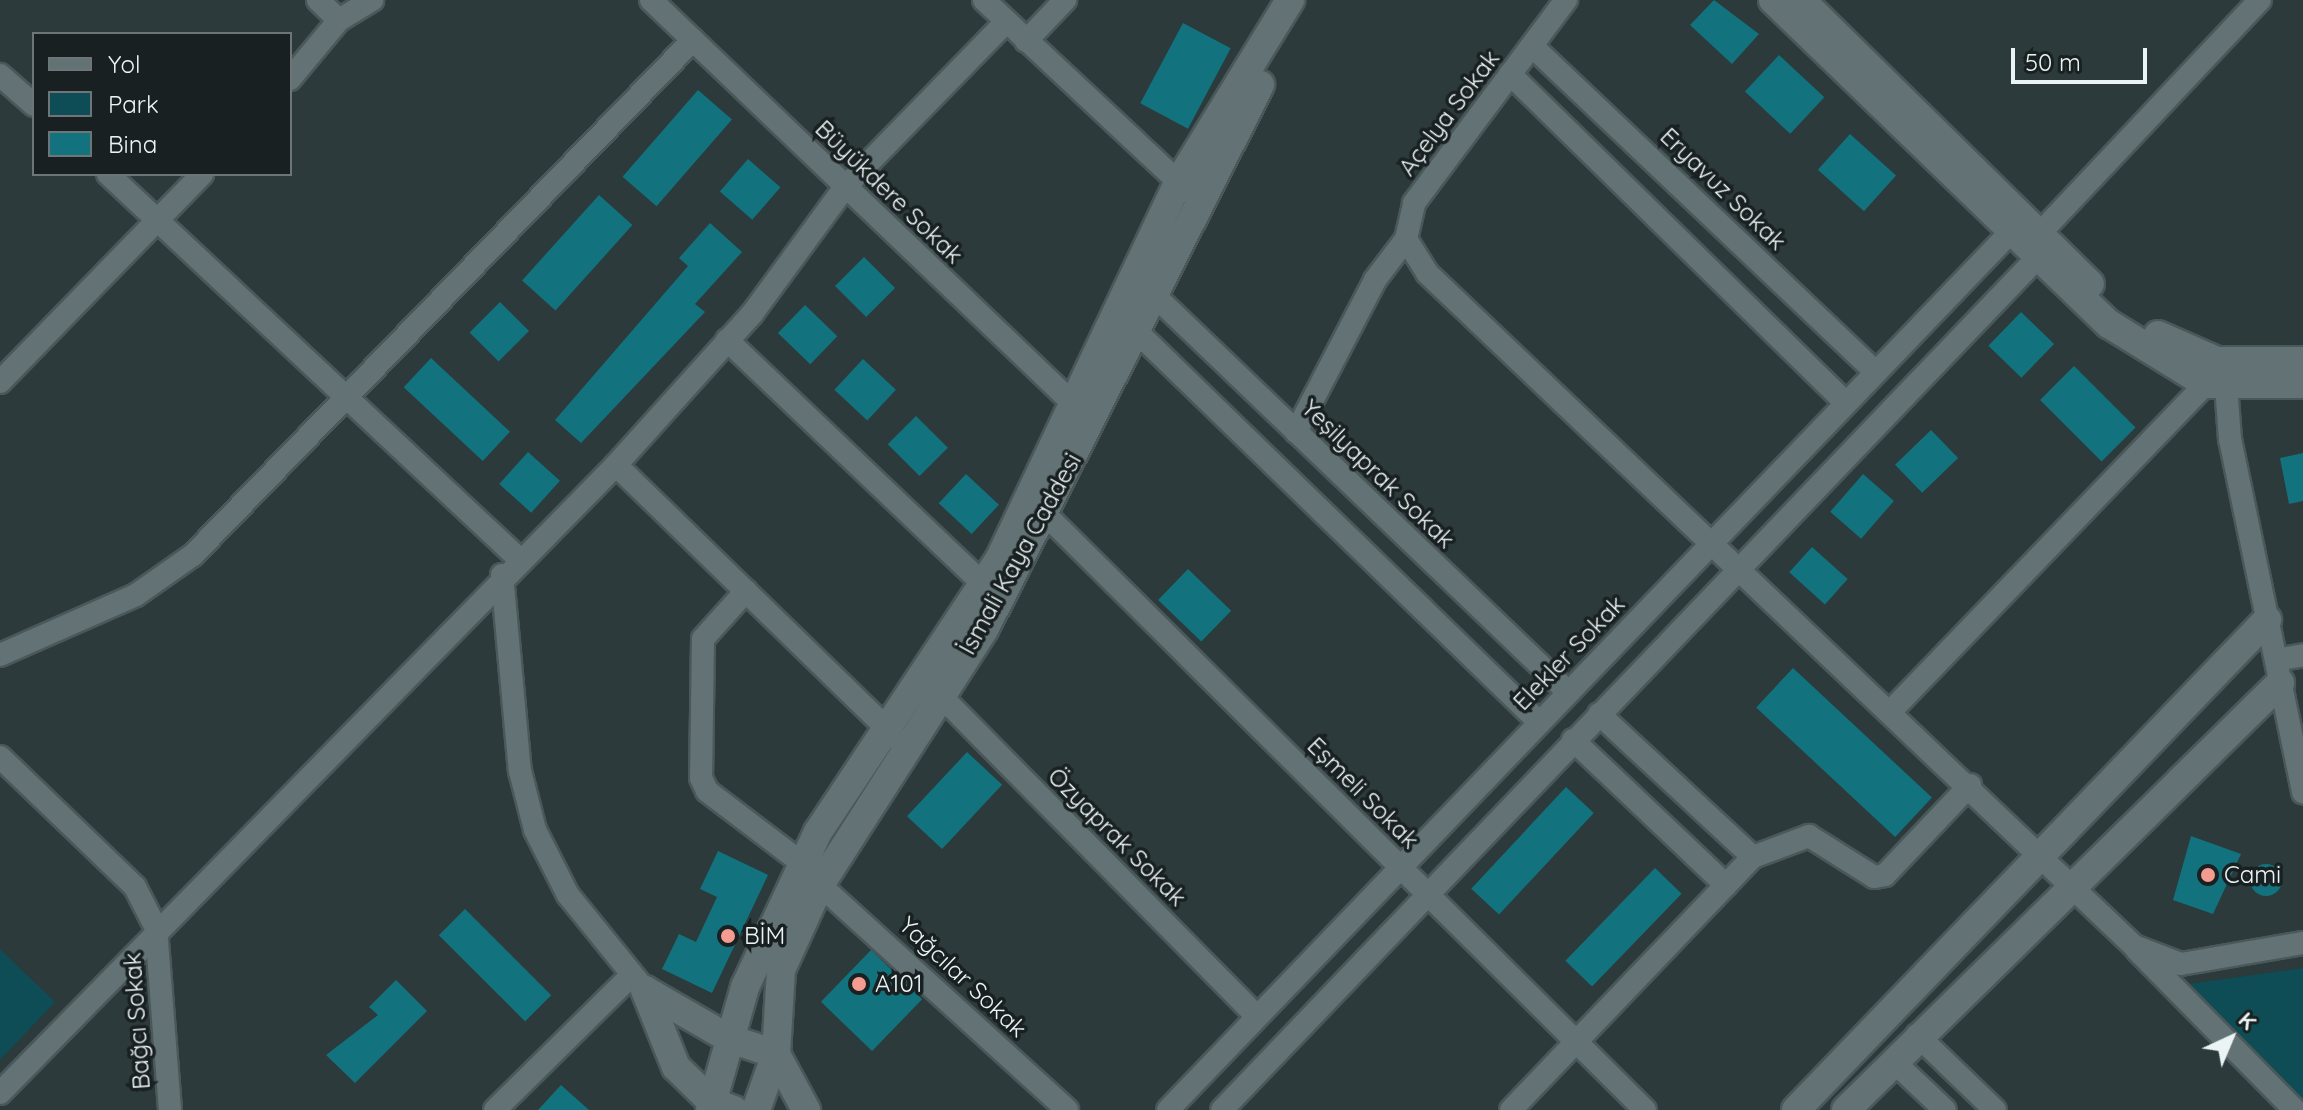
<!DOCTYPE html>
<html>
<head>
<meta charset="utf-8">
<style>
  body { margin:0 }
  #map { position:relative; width:2303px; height:1110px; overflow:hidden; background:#2c3a3c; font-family:Quicksand,sans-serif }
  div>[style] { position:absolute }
  .green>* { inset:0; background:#0e4d55 }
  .building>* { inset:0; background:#12727d; transform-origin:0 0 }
  .round { border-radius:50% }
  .roads { filter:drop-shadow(2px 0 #4b585a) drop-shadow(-2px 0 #4b585a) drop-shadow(0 2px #4b585a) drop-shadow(0 -2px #4b585a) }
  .minor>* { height:22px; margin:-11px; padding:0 11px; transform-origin:11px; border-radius:11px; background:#627275 }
  .tertiary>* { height:28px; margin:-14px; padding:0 14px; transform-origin:14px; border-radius:14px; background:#627275 }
  .dots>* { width:22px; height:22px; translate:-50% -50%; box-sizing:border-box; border:4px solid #192021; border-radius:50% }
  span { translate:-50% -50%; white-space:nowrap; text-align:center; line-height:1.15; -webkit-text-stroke:7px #192021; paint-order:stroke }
  .street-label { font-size:24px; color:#ebf4f5 }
  .poi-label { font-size:24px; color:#ebf4f5 }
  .left { translate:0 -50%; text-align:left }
  .legend { position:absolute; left:32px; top:32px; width:260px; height:144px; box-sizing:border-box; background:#192021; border:2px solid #6d7576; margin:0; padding:10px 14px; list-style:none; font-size:24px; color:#ebf4f5 }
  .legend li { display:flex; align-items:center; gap:16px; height:40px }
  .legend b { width:40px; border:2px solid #6d7576 }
  .north { position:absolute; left:2191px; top:998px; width:80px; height:80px; -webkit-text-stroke:6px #192021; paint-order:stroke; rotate:44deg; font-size:22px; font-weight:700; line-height:32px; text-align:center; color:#ebf4f5 }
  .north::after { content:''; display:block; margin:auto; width:28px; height:36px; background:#ebf4f5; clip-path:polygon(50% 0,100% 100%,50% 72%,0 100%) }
  .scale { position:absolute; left:2011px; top:48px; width:136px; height:36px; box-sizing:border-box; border:4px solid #ebf4f5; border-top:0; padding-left:10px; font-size:24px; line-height:28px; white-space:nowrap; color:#ebf4f5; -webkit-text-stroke:6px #192021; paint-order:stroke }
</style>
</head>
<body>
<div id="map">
  <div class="green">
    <i style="clip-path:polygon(0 949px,55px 1002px,0 1060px)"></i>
    <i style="clip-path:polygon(2303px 968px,2303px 1101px,2189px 984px)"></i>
  </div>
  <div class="building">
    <i style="clip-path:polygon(1714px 0,1759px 34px,1732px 64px,1690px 25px)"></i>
    <i style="left:1183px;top:23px;width:54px;height:91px;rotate:28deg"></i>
    <i style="left:1779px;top:55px;width:62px;height:50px;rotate:43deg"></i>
    <i style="left:698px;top:90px;width:45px;height:115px;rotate:41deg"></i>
    <i style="left:1850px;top:134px;width:62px;height:48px;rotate:42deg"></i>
    <i style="left:748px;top:159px;width:43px;height:43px;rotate:41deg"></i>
    <i style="left:599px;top:195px;width:45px;height:115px;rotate:42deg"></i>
    <i style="clip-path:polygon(710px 223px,742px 252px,695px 304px,705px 312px,581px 443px,555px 420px,688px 266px,679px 258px)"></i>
    <i style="left:864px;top:257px;width:44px;height:41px;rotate:45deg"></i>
    <i style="left:500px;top:302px;width:41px;height:43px;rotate:45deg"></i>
    <i style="left:805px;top:305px;width:45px;height:39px;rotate:44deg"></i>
    <i style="left:2021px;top:312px;width:46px;height:47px;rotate:44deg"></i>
    <i style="left:431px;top:358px;width:108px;height:40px;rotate:43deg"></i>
    <i style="left:863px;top:359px;width:45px;height:42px;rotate:43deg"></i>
    <i style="left:2074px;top:366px;width:87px;height:48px;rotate:45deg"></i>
    <i style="left:916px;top:416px;width:45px;height:40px;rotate:45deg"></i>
    <i style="left:1931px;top:430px;width:39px;height:50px;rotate:46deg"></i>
    <i style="left:528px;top:452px;width:43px;height:43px;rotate:42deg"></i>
    <i style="clip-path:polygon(2303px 453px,2303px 501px,2289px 504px,2280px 458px)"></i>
    <i style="left:966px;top:474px;width:45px;height:40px;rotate:43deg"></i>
    <i style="left:1863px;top:474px;width:41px;height:50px;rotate:41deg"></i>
    <i style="left:1812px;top:547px;width:48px;height:34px;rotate:42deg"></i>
    <i style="left:1188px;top:569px;width:60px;height:43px;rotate:44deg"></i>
    <i style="left:1793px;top:668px;width:190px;height:54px;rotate:43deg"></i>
    <i style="left:967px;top:752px;width:48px;height:88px;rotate:43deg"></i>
    <i style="left:1566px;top:787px;width:38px;height:139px;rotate:43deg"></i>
    <i style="clip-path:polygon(2191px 836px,2241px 854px,2213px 914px,2173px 900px)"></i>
    <i style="clip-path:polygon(718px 851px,768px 875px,712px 993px,662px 969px,679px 934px,696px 942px,717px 897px,700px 889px)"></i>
    <i class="round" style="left:2250px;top:864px;width:32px;height:32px"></i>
    <i style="left:1655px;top:868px;width:37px;height:129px;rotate:44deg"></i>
    <i style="left:465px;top:909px;width:122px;height:37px;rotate:45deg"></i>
    <i style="left:871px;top:950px;width:71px;height:72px;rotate:44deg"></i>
    <i style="clip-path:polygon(396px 980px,427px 1011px,355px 1083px,326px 1055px,378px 1015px,369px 1007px)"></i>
    <i style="clip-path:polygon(561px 1085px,589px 1110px,538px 1110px)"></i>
  </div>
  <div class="roads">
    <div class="minor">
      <i style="left:318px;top:0;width:29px;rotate:44deg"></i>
      <i style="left:651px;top:0;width:599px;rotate:43.71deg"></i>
      <i style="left:984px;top:0;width:282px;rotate:43.1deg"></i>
      <i style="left:1026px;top:41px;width:57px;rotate:-46.4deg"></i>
      <i style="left:1532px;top:46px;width:474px;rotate:43.5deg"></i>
      <i style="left:1510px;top:74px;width:470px;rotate:44.4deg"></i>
      <i style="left:0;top:75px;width:45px;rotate:41.4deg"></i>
      <i style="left:290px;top:79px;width:77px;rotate:-50.3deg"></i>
      <i style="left:339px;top:20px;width:39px;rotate:-31deg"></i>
      <i style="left:108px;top:174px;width:562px;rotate:43.12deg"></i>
      <i style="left:1406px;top:239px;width:40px;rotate:58deg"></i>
      <i style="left:1427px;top:273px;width:976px;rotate:43.59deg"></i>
      <i style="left:2134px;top:946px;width:50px;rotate:21deg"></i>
      <i style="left:2181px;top:964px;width:124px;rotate:-9.8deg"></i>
      <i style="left:2028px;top:246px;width:338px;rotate:-46.7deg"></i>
      <i style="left:1153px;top:294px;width:575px;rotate:43.8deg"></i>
      <i style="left:1135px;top:330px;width:563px;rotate:44.14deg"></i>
      <i style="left:727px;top:340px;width:367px;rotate:43.6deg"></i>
      <i style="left:0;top:382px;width:290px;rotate:-45.8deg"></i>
      <i style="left:2226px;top:385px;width:54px;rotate:85.8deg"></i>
      <i style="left:2230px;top:439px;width:361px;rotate:78.3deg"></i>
      <i style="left:1296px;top:432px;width:171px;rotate:-62.5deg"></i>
      <i style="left:1375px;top:280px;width:51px;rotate:-52.9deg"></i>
      <i style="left:1406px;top:239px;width:37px;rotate:-77deg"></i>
      <i style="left:1414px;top:203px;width:254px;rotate:-53.2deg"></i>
      <i style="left:616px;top:465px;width:203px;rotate:-48deg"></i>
      <i style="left:752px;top:314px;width:157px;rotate:-53.8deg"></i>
      <i style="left:845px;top:187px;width:231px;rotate:-45.7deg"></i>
      <i style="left:1044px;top:513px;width:847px;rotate:44.81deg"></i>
      <i style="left:502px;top:575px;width:197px;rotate:84.8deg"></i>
      <i style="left:520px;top:771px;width:61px;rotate:75.7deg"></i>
      <i style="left:535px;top:830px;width:73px;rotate:63.1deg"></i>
      <i style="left:568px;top:895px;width:122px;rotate:51deg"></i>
      <i style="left:746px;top:591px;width:64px;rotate:131.9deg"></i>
      <i style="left:703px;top:639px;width:139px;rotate:90.8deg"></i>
      <i style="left:701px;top:778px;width:14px;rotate:65deg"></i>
      <i style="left:707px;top:791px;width:119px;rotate:37.2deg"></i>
      <i style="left:0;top:655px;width:149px;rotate:-23.8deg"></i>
      <i style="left:136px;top:595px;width:70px;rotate:-35.1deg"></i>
      <i style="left:193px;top:555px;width:718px;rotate:-45.85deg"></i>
      <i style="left:2276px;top:660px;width:27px;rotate:-10deg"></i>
      <i style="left:939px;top:694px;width:453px;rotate:45.4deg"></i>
      <i style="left:1892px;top:710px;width:453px;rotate:-46.1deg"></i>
      <i style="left:1599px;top:714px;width:210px;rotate:42.9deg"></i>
      <i style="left:1753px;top:857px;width:60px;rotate:-20.6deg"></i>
      <i style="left:1809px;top:836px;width:77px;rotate:32.2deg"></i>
      <i style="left:1874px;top:877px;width:11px;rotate:-10deg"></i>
      <i style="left:1885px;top:875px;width:124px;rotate:-46.6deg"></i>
      <i style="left:1573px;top:740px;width:211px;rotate:43.5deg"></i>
      <i style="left:0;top:757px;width:187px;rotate:43.9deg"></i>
      <i style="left:135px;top:887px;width:46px;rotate:62.9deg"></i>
      <i style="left:156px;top:928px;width:183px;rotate:85.6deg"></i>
      <i style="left:820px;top:885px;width:334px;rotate:42.3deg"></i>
      <i style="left:2137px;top:950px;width:225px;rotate:45.4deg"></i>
      <i style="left:1917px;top:1035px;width:108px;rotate:43.9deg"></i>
      <i style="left:1893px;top:1061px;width:71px;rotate:43.3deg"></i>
      <i style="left:0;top:1093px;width:880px;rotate:-45.55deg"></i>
      <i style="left:616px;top:465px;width:395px;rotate:44.2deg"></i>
      <i style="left:495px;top:1110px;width:192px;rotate:-44.6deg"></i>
      <i style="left:1168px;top:1110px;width:1214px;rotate:-46.17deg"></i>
      <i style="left:1222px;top:1110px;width:1180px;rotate:-46.27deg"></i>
      <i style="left:1511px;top:1110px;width:350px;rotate:-46.3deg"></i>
    </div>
    <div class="tertiary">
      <i style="left:1773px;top:0;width:467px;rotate:44deg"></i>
      <i style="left:2109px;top:324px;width:114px;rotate:31.7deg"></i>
      <i style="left:2206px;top:384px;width:97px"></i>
      <i style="left:1801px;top:0;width:405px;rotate:44.5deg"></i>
      <i style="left:2158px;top:335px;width:64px;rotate:23.8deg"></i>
      <i style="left:2217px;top:361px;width:86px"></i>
      <i style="left:645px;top:990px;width:98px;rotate:30deg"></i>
      <i style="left:730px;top:1039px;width:48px;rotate:18.1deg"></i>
      <i style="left:776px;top:1054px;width:64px;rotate:61.8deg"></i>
      <i style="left:645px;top:990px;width:83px;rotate:68.1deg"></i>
      <i style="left:676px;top:1067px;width:50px;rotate:44.2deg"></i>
      <i style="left:712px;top:1102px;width:23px;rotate:20deg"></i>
      <i style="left:710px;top:1110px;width:128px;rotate:-74.1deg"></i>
      <i style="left:745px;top:987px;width:171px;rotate:-64.8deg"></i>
      <i style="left:818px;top:832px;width:327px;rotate:-56.4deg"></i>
      <i style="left:999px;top:560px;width:417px;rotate:-64.6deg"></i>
      <i style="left:1178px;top:183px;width:215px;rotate:-58.5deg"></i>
      <i style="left:756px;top:1110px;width:59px;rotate:-70.3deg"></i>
      <i style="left:776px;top:1054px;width:84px;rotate:-86.6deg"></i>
      <i style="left:781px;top:970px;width:94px;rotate:-65.4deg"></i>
      <i style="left:820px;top:885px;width:305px;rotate:-57.3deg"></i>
      <i style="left:985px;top:628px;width:609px;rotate:-63.14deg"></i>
      <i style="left:1796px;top:1110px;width:680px;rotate:-46.13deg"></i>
      <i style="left:1846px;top:1110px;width:609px;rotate:-44.53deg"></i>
    </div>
  </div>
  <div class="dots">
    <i style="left:2208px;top:875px;background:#f59c91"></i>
    <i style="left:728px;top:936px;background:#f59c91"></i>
    <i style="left:859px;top:984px;background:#f59c91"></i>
  </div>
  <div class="street-label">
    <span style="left:1449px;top:113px;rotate:-53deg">Açelya Sokak</span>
    <span style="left:1723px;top:189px;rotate:44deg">Eryavuz Sokak</span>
    <span style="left:889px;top:192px;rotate:44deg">Büyükdere Sokak</span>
    <span style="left:1378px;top:474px;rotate:44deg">Yeşilyaprak Sokak</span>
    <span style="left:1020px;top:554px;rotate:-61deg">İsmali Kaya Caddesi</span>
    <span style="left:1569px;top:653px;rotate:-46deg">Elekler Sokak</span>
    <span style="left:1363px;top:793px;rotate:45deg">Eşmeli Sokak</span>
    <span style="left:1117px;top:837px;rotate:45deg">Özyaprak Sokak</span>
    <span style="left:963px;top:977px;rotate:43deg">Yağcılar Sokak</span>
    <span style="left:137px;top:1021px;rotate:-94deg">Bağcı Sokak</span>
  </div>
  <div class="poi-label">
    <span class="left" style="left:2224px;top:875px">Cami</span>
    <span class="left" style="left:744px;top:936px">BİM</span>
    <span class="left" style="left:875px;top:984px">A101</span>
  </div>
  <ul class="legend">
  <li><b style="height:10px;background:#627275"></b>Yol</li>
  <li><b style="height:22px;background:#0e4d55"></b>Park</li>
  <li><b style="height:22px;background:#12727d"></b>Bina</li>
  </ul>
  <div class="north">K</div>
  <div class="scale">50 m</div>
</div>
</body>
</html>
